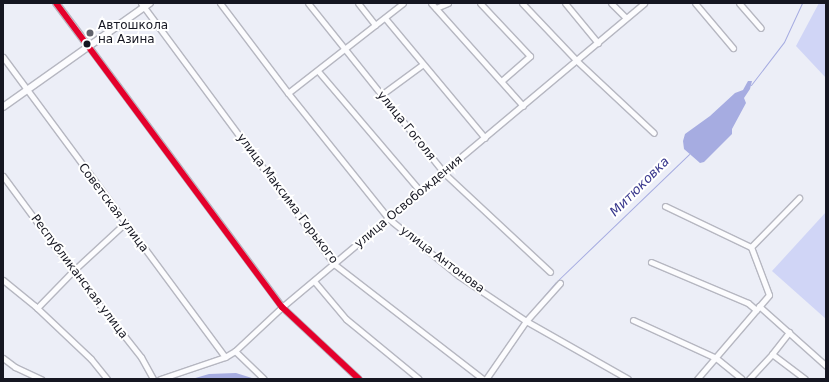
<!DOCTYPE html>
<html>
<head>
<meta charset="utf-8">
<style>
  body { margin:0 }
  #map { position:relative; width:829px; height:382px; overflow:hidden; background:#eceef7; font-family:"DejaVu Sans",sans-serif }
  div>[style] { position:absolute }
  .green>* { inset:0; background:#d0d5f6 }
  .water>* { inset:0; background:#a6ace1 }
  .stream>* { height:1px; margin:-0.5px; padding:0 0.5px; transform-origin:0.5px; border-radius:0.5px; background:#a6ace1 }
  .roads { filter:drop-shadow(1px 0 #b6b7c1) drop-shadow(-1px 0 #b6b7c1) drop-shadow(0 1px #b6b7c1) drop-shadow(0 -1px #b6b7c1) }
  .minor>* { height:5px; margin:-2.5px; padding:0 2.5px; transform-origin:2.5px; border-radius:2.5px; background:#fcfcfe }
  .major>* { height:6px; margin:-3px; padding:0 3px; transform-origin:3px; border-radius:3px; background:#fcfcfe }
  .bus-1>* { height:6px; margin:-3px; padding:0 3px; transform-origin:3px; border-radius:3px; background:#e4002b }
  .dots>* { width:11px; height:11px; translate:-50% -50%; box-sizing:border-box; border:2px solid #fff; border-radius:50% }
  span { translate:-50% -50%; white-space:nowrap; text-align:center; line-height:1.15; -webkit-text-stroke:4px #fff; paint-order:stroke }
  .poi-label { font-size:12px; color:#151621 }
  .left { translate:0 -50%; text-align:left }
  .street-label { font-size:12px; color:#151621 }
  .water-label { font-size:13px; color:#38378c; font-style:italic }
  .frame { position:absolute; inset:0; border:4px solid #151621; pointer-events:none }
</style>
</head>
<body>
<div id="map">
  <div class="green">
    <i style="clip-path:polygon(819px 3px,826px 3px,826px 78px,796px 46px)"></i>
    <i style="clip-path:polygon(826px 212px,826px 319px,772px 271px)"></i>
  </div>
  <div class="water">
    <i style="clip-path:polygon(748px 81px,752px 81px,750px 89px,744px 98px,746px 103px,732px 129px,732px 134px,704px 162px,700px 163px,684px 149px,683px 141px,685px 134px,710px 116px,735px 93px,743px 90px)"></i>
    <i style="clip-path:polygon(236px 373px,255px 379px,192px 379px,209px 374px)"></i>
  </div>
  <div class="stream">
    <i style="left:751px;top:85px;width:54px;rotate:-52.5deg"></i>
    <i style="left:784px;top:42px;width:43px;rotate:-65.2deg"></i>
    <i style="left:526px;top:317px;width:45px;rotate:-49.5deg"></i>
    <i style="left:555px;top:283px;width:186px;rotate:-43.9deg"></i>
  </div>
  <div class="roads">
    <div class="minor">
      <i style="left:141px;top:3px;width:325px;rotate:53.5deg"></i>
      <i style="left:334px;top:264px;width:188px;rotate:37.7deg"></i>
      <i style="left:220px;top:3px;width:113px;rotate:52.9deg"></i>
      <i style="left:288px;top:93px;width:161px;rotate:51.3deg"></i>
      <i style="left:389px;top:219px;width:90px;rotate:39.2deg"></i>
      <i style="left:459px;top:276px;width:81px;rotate:33.9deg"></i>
      <i style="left:526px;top:321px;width:117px;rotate:29.6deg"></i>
      <i style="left:308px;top:3px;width:218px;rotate:51.3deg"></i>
      <i style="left:444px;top:173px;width:145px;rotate:43deg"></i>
      <i style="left:358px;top:3px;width:28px;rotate:52deg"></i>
      <i style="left:431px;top:3px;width:138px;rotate:48.2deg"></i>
      <i style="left:480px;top:3px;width:73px;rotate:46.7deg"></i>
      <i style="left:530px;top:56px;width:37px;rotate:139deg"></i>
      <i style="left:522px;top:3px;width:80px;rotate:46.5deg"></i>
      <i style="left:577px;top:61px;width:105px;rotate:43.1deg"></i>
      <i style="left:565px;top:3px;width:52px;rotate:50.5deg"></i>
      <i style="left:611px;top:3px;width:21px;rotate:45deg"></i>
      <i style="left:695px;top:3px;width:59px;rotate:49.8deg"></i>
      <i style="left:739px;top:3px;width:33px;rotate:49deg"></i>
      <i style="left:436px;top:8px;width:13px;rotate:-23deg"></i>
      <i style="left:385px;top:18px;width:156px;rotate:50.2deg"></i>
      <i style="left:89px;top:47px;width:324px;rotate:53.4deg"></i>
      <i style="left:282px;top:307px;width:105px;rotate:43.1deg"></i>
      <i style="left:3px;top:57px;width:373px;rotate:53.5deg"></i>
      <i style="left:318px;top:71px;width:159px;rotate:49.6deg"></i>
      <i style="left:288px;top:93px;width:146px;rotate:-38deg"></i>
      <i style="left:381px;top:95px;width:52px;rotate:-36.4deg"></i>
      <i style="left:3px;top:176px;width:118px;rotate:53.6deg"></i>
      <i style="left:73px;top:271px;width:110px;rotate:51.7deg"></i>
      <i style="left:141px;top:357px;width:25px;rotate:61deg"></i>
      <i style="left:665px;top:206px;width:95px;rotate:25.5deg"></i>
      <i style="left:751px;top:247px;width:51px;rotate:69.4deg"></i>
      <i style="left:769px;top:295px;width:111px;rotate:130.6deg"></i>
      <i style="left:751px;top:247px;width:69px;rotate:-45.6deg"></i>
      <i style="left:651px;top:262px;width:105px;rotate:22.9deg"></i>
      <i style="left:748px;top:303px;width:11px;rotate:41deg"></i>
      <i style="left:3px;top:280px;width:41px;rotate:39.1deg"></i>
      <i style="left:35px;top:306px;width:77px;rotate:43.4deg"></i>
      <i style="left:91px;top:359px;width:26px;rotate:51deg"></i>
      <i style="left:314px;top:281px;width:50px;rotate:49.9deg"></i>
      <i style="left:346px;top:319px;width:94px;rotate:39.4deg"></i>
      <i style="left:759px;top:306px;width:90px;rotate:41.8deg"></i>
      <i style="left:37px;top:308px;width:52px;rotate:-45.8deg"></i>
      <i style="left:73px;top:271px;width:71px;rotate:-42.7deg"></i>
      <i style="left:633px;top:320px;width:91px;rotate:24.6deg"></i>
      <i style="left:716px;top:358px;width:33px;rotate:39deg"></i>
      <i style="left:235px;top:351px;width:40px;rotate:44deg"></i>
      <i style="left:772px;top:354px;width:41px;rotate:37.1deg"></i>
      <i style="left:3px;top:358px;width:15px;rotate:37deg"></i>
      <i style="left:15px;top:367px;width:29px;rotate:25deg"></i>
      <i style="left:160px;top:379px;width:69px;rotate:-18.7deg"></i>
      <i style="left:225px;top:357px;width:12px;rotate:-31deg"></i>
      <i style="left:235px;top:351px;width:64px;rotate:-43.1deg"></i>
      <i style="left:282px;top:307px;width:473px;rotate:-40deg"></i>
      <i style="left:486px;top:379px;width:70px;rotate:-55.4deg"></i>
      <i style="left:526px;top:321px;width:51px;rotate:-48.2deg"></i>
      <i style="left:749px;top:379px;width:34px;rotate:-47deg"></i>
      <i style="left:772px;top:354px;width:28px;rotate:-52deg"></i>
    </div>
    <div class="major">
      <i style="left:56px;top:3px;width:55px;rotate:53.1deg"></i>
      <i style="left:3px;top:107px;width:180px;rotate:-35.3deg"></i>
    </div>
  </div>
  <div class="bus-1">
    <i style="left:56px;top:3px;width:379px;rotate:53.4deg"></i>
    <i style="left:282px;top:307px;width:105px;rotate:43.1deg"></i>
  </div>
  <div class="dots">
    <i style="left:90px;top:33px;background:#60626c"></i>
    <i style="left:87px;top:44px;background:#151621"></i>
  </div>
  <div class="poi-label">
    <span class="left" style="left:98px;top:33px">Автошкола<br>на Азина</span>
  </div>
  <div class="street-label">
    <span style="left:406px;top:126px;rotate:51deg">улица Гоголя</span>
    <span style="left:287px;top:199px;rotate:53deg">улица Максима Горького</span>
    <span style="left:409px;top:202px;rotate:-40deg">улица Освобождения</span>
    <span style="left:113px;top:208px;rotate:53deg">Советская улица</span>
    <span style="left:442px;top:260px;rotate:37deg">улица Антонова</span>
    <span style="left:79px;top:277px;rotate:53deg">Республиканская улица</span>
  </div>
  <div class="water-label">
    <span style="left:640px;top:187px;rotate:-45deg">Митюковка</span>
  </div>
  <div class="frame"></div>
</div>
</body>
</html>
